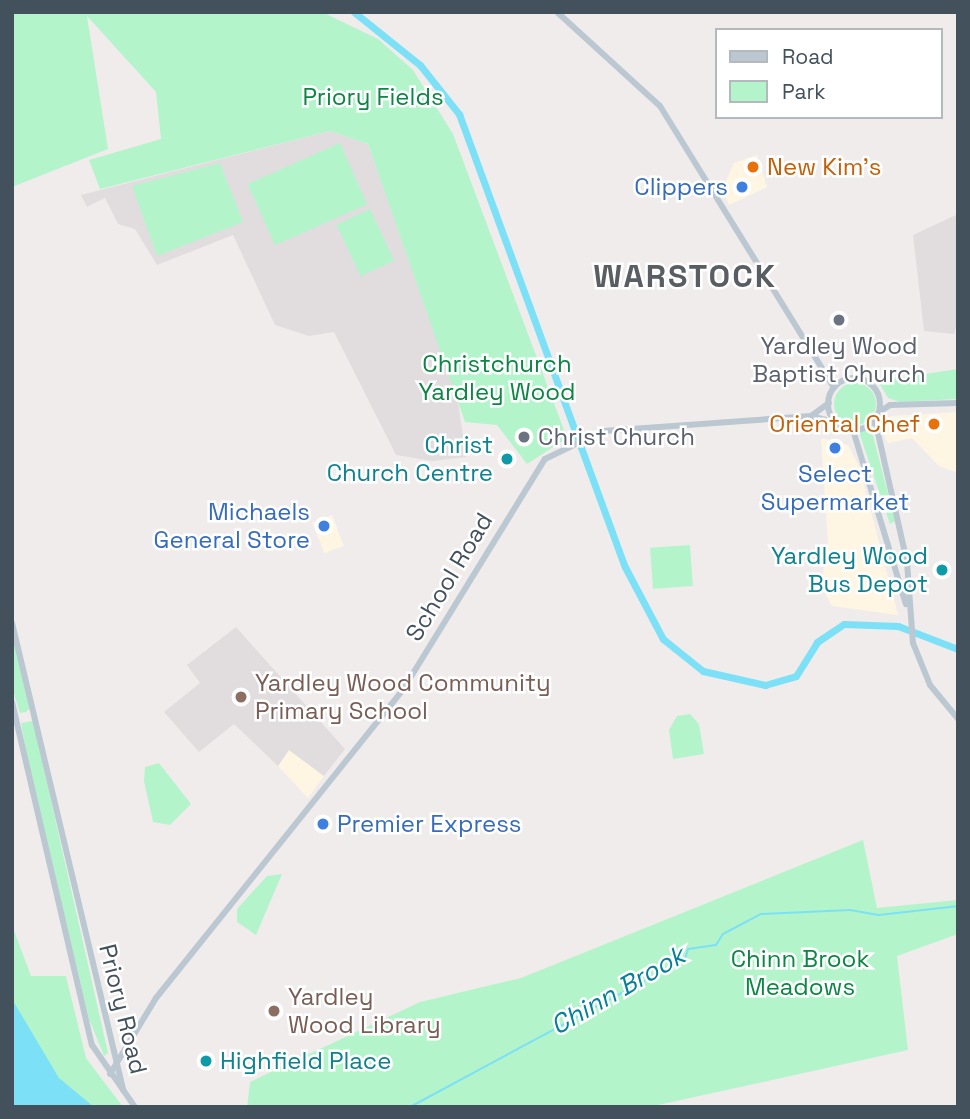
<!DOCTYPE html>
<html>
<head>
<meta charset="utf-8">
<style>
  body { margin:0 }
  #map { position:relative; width:970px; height:1119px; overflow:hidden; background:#f0ecec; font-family:"Space Grotesk",sans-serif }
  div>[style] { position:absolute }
  .commercial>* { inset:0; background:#fef5e2; transform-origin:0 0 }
  .education>* { inset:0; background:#e1ddde }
  .green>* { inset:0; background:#b4f4cb; transform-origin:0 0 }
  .round { border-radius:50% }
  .water>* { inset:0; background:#7ce1f6 }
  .stream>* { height:2px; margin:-1px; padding:0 1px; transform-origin:1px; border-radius:1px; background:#7ce1f6 }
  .canal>* { height:7px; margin:-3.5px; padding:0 3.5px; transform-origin:3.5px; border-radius:3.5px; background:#7ce1f6 }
  .tertiary>* { height:6px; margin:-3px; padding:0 3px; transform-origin:3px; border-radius:3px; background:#bbc8d1 }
  .tertiary>.ring { margin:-3px; padding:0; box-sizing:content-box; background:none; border:6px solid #bbc8d1; border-radius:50% }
  .dots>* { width:19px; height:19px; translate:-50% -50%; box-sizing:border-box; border:4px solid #fff; border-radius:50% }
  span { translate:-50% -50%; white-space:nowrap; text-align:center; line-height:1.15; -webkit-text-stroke:5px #fff; paint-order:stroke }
  .park-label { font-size:24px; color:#0c8644 }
  .food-label { font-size:24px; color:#c56008 }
  .left { translate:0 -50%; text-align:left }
  .right { translate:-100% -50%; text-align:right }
  .shop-label { font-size:24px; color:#366cbe }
  .worship-label { font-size:24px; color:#5b616d }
  .culture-label { font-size:24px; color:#0d838f }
  .street-label { font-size:24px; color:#43515c }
  .education-label { font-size:24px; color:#785e54 }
  .water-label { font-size:26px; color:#03809a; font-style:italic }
  .district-label { font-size:32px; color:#595e63; font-weight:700; letter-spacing:2px }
  .frame { position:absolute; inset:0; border:14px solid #43515c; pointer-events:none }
  .legend { position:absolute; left:715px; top:28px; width:228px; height:91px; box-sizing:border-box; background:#fff; border:2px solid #b4b9be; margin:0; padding:9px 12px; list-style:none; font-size:21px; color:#43515c }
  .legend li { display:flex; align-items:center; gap:14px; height:35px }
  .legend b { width:35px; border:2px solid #b4b9be }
</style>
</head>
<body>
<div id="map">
  <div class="commercial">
    <i style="clip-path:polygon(757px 155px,767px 187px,729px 205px,722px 190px,734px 163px)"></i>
    <i style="clip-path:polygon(958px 412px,958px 473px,939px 466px,912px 438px,888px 443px,881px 429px,891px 416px)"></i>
    <i style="clip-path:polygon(821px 438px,848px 445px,859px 466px,898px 615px,832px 606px,821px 586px,828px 544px)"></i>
    <i style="left:332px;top:515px;width:33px;height:21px;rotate:69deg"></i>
    <i style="clip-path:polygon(289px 750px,324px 776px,308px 798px,278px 766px)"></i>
  </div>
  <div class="education">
    <i style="clip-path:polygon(330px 131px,368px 144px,457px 395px,466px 457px,432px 461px,396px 455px,334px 332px,309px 336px,275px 325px,233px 235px,157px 265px,135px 229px,118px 224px,105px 198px,87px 207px,81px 195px)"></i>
    <i style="clip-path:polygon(958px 214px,958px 322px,954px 334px,924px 331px,913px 235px)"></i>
    <i style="clip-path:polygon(236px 627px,345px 749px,324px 776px,289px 750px,278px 766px,234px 724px,199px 752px,164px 712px,200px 683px,187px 665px)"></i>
  </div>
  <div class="green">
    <i style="clip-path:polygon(12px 12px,322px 12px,378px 39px,413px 70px,453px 134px,567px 438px,527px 464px,497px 425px,465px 422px,368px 144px,330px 131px,100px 189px,89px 160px,161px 139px,156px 92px,87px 16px,108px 149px,12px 187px)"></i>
    <i style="left:340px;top:143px;width:67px;height:101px;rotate:66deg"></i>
    <i style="clip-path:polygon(220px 163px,243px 222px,157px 256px,132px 186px)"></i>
    <i style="left:370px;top:209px;width:57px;height:37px;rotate:65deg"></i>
    <i style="clip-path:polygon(958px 369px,958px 399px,900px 402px,888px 398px,878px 381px)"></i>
    <i class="round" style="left:834px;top:383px;width:42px;height:42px"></i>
    <i style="clip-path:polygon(871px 428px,895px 521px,890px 524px,859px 432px)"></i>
    <i style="left:690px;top:545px;width:41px;height:40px;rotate:86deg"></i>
    <i style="clip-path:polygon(12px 632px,30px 708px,26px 712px,20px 713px,12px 688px)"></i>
    <i style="clip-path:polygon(677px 716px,690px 714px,699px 724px,704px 754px,673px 759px,669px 730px)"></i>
    <i style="clip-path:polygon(33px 721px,108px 1053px,104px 1056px,89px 1019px,28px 762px,21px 723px)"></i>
    <i style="clip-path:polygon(159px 763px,191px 804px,170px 825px,153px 822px,144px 781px,145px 767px)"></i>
    <i style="clip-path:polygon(863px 840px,877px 908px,958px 900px,958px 934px,897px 956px,908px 1050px,649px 1107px,247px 1107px,250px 1082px,420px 1002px,521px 978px)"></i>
    <i style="clip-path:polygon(282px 874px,256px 935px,237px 922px,237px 909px,267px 876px)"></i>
    <i style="clip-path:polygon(12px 925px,31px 976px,66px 976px,86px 1058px,123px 1107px,12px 1107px)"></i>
  </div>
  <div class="water">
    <i style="clip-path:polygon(12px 999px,59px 1078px,94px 1107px,12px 1107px)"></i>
  </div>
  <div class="stream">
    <i style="left:410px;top:1107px;width:312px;rotate:-28.3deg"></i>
    <i style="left:685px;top:959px;width:10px;rotate:-73deg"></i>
    <i style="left:688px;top:949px;width:28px;rotate:-8deg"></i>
    <i style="left:716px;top:945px;width:13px;rotate:-58deg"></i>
    <i style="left:723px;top:934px;width:43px;rotate:-27.8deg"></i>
    <i style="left:761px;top:914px;width:89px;rotate:-2.6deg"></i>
    <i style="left:850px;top:910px;width:29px;rotate:10deg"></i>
    <i style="left:879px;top:915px;width:80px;rotate:-6.5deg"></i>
  </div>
  <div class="canal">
    <i style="left:354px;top:12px;width:85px;rotate:38.8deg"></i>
    <i style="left:420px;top:65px;width:63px;rotate:51.5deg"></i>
    <i style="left:459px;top:114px;width:482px;rotate:69.9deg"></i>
    <i style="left:625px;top:567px;width:81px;rotate:62.2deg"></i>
    <i style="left:663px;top:639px;width:51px;rotate:38.7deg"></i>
    <i style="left:703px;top:671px;width:64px;rotate:12.7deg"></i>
    <i style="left:765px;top:685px;width:32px;rotate:-16deg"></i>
    <i style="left:796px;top:676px;width:40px;rotate:-58deg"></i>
    <i style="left:817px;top:642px;width:32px;rotate:-34deg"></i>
    <i style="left:844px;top:624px;width:54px;rotate:2.1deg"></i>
    <i style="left:898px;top:626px;width:64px;rotate:21deg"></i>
  </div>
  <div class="tertiary">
    <i style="left:557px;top:12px;width:139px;rotate:42.4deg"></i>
    <i style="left:660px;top:106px;width:331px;rotate:58.3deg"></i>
    <i class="ring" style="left:828px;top:378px;width:46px;height:46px"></i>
    <i style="left:879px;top:412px;width:13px;rotate:-32deg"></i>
    <i style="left:890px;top:405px;width:68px;rotate:-1.7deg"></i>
    <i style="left:811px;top:416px;width:24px;rotate:15deg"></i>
    <i style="left:875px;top:420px;width:146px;rotate:77.3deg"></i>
    <i style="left:907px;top:562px;width:81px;rotate:85.8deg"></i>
    <i style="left:913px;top:643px;width:45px;rotate:68deg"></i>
    <i style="left:930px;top:685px;width:44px;rotate:50.5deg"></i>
    <i style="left:853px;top:430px;width:182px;rotate:73.1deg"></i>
    <i style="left:12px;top:623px;width:480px;rotate:76.6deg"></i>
    <i style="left:12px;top:702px;width:352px;rotate:76.9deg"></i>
    <i style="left:92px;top:1045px;width:75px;rotate:55.3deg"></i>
    <i style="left:110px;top:1074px;width:89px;rotate:-58.8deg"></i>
    <i style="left:156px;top:998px;width:397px;rotate:-51.3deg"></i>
    <i style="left:404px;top:688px;width:269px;rotate:-58.4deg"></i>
    <i style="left:545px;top:459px;width:64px;rotate:-25.8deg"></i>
    <i style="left:603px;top:431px;width:209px;rotate:-4.1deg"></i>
    <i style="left:811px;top:416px;width:22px;rotate:-36deg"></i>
  </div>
  <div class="dots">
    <i style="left:753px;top:167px;background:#e8710a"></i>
    <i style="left:742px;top:187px;background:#3f7fe0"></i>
    <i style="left:839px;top:320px;background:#6b7280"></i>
    <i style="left:934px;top:424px;background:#e8710a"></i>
    <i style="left:524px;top:437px;background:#6b7280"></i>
    <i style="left:835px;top:448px;background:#3f7fe0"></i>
    <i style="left:507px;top:459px;background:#0f9aa8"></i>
    <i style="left:324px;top:526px;background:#3f7fe0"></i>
    <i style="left:942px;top:570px;background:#0f9aa8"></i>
    <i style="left:241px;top:697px;background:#8d6e63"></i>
    <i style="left:323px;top:824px;background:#3f7fe0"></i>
    <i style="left:274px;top:1011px;background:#8d6e63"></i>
    <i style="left:206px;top:1061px;background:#0f9aa8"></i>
  </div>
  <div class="park-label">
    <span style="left:373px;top:97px">Priory Fields</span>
    <span style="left:497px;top:378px">Christchurch<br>Yardley Wood</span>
    <span style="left:800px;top:973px">Chinn Brook<br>Meadows</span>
  </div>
  <div class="food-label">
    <span class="left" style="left:767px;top:167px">New Kim's</span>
    <span class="right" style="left:920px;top:424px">Oriental Chef</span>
  </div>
  <div class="shop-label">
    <span class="right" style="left:728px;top:187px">Clippers</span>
    <span style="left:835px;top:488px">Select<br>Supermarket</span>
    <span class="right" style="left:310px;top:526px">Michaels<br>General Store</span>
    <span class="left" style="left:337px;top:824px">Premier Express</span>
  </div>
  <div class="worship-label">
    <span style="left:839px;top:360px">Yardley Wood<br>Baptist Church</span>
    <span class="left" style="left:538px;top:437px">Christ Church</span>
  </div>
  <div class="culture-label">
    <span class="right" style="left:493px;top:459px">Christ<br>Church Centre</span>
    <span class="right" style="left:928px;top:570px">Yardley Wood<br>Bus Depot</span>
    <span class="left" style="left:220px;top:1061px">Highfield Place</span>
  </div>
  <div class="street-label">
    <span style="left:449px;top:577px;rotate:-59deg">School Road</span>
    <span style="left:123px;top:1009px;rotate:76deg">Priory Road</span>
  </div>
  <div class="education-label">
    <span class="left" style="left:255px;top:697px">Yardley Wood Community<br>Primary School</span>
    <span class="left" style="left:288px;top:1011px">Yardley<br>Wood Library</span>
  </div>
  <div class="water-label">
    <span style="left:618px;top:991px;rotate:-30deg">Chinn Brook</span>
  </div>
  <div class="district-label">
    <span style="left:685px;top:276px">WARSTOCK</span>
  </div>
  <div class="frame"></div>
  <ul class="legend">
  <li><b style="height:9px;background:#bbc8d1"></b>Road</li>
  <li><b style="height:19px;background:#b4f4cb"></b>Park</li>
  </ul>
</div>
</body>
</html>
